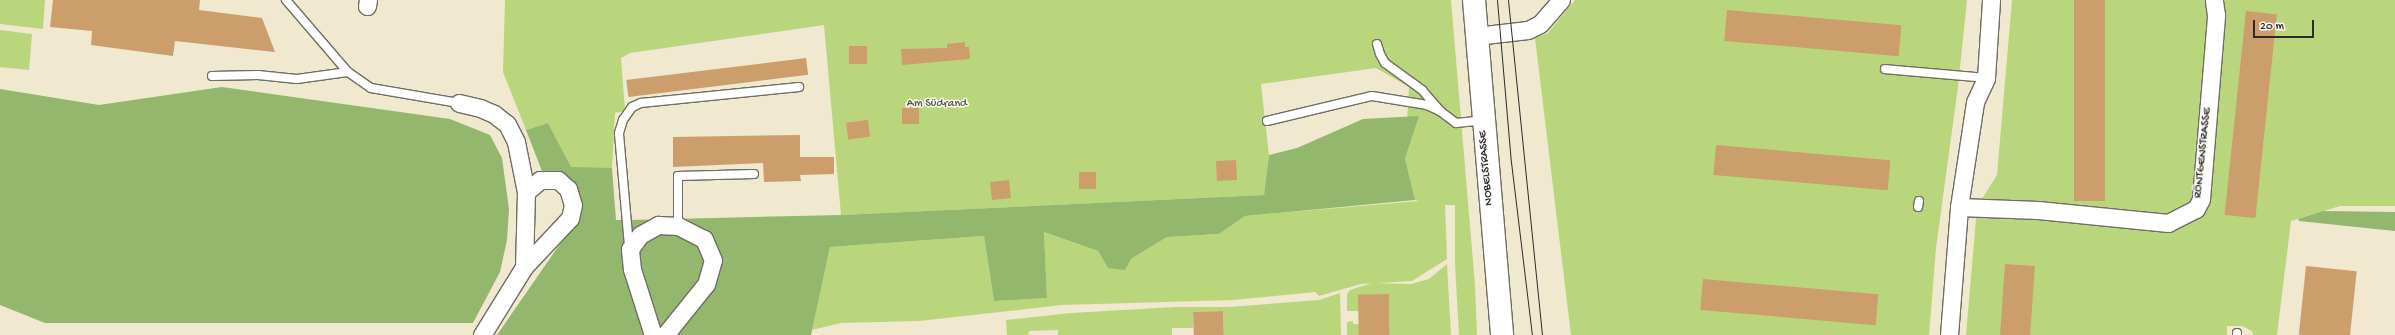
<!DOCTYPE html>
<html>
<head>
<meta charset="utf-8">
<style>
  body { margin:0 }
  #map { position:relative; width:2395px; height:335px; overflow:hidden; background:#f0e8cf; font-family:"Gochi Hand",sans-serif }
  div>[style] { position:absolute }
  .green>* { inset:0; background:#bad67c }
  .forest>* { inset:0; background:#93b76c }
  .building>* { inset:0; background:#cb9e6c; transform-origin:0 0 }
  .roads { filter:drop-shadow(1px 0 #706d64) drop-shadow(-1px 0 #706d64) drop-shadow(0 1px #706d64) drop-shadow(0 -1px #706d64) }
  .lane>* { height:8px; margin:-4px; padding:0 4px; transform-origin:4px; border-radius:4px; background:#fff }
  .street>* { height:17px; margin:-8.5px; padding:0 8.5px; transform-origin:8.5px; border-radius:8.5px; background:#fff }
  .secondary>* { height:22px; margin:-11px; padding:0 11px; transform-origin:11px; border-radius:11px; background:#fff }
  .tram>* { height:1px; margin:-0.5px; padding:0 0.5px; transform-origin:0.5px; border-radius:0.5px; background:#2b2b2b }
  span { translate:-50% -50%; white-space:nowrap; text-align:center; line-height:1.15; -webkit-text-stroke:3px #fdfcf7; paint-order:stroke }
  .park-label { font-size:12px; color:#565e43 }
  .street-label { font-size:12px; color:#2b2b2b }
  .scale { position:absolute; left:2253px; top:20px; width:61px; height:18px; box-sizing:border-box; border:2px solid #2b2b2b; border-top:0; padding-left:5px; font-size:12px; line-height:14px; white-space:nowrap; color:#2b2b2b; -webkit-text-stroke:3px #fdfcf7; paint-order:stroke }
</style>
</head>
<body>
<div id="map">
  <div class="green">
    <i style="clip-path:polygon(0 0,45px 0,43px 29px,0 24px)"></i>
    <i style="clip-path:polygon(505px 0,1451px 0,1475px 285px,1477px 335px,1459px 335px,1455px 264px,1455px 205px,1445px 205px,1447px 259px,1412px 281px,1361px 284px,1319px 296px,1315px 292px,1233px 300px,1062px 305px,919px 321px,841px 323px,812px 330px,830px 247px,984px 236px,994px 301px,1047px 298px,1044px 232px,1098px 251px,1108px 268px,1131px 259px,1167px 237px,1219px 234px,1245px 216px,1419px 201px,1415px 200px,1405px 158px,1409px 87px,1376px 68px,1261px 84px,1269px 155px,1264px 195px,841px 215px,824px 25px,630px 53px,621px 58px,625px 111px,615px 113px,612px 168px,571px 168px,548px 123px,526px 130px,503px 72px)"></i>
    <i style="clip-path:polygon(1575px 0,1967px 0,1958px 87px,1936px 248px,1929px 335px,1571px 335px,1535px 38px,1548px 33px)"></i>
    <i style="clip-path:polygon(2012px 0,2395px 0,2395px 206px,2340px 206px,2291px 221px,2277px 335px,2253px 335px,2252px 331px,2242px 326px,2227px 326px,2227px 335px,1966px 335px,1977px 207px,1997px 175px)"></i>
    <i style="clip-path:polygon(0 30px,32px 34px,29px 70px,0 67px)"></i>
    <i style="clip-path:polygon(1447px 264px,1451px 335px,1390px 335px,1389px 294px,1359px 295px,1359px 311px,1347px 311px,1347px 294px,1350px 290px,1372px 283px,1411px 284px,1429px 279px)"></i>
    <i style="clip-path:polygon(1340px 293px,1341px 335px,1224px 335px,1223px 311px,1193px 312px,1193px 328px,1172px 328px,1172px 335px,1058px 335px,1058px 330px,1029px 331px,1028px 335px,1007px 335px,1006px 320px,1071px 313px,1175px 307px,1230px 307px,1319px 300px)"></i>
    <i style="clip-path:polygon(1353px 321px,1353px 324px,1359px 324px,1359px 335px,1347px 335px,1347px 322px)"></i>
  </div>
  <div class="forest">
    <i style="clip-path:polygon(222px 87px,450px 119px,490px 135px,502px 158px,509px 209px,507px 240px,500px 272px,473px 323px,45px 323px,0 305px,0 89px,99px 105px)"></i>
    <i style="clip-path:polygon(1419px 116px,1405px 158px,1415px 200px,1245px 216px,1219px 234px,1167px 237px,1131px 259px,1125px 270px,1108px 268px,1098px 251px,1044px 232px,1047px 298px,994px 301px,984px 236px,830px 247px,811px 335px,497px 335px,560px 244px,575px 226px,582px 208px,577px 184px,557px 174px,542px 171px,526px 130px,548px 123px,571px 167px,612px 168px,616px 220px,630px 220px,841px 215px,1264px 195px,1269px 155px,1297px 148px,1363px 119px)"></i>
    <i style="clip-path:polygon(2323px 211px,2395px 212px,2395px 231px,2299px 221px,2298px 219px)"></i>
  </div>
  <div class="building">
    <i style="clip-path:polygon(53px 0,200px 0,199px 10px,262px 18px,275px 52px,175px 41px,173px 56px,91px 45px,92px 31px,50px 27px)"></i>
    <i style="left:2074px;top:0;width:31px;height:201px"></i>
    <i style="left:1727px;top:10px;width:175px;height:31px;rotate:5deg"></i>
    <i style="left:2246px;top:11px;width:31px;height:205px;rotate:6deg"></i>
    <i style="clip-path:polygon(965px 42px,965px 47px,969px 47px,970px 59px,902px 65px,901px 49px,947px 48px,947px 44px)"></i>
    <i style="left:849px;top:46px;width:18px;height:18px"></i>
    <i style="left:806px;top:58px;width:17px;height:181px;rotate:83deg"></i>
    <i style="left:902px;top:108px;width:17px;height:16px"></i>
    <i style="left:868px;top:120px;width:17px;height:22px;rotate:83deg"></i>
    <i style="clip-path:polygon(800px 135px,800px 157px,834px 157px,834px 174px,800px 175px,801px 181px,764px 182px,763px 163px,673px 167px,673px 137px)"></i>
    <i style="left:1716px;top:145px;width:175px;height:30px;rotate:5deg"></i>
    <i style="left:1236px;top:160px;width:20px;height:20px;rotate:87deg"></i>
    <i style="left:1079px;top:172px;width:17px;height:17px"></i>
    <i style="left:1009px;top:180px;width:18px;height:19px;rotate:84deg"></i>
    <i style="left:2005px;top:264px;width:30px;height:71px;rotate:4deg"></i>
    <i style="left:2306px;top:266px;width:51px;height:69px;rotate:6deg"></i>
    <i style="left:1703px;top:279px;width:176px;height:31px;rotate:5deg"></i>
    <i style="left:1389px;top:294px;width:41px;height:31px;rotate:89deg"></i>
    <i style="left:1223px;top:311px;width:24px;height:30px;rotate:88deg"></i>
  </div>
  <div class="roads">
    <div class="lane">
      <i style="left:286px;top:0;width:95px;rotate:49.3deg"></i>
      <i style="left:348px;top:72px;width:28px;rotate:35deg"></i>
      <i style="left:371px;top:88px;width:89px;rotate:9.7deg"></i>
      <i style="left:1377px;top:44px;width:10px;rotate:73deg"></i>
      <i style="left:1380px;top:54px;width:10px;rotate:61deg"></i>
      <i style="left:1385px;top:63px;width:46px;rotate:36.1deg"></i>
      <i style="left:1422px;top:90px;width:28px;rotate:49deg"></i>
      <i style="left:1440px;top:111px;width:20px;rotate:37deg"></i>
      <i style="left:1456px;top:123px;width:27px;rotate:-6deg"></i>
      <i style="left:1885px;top:69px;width:101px;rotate:5.1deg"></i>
      <i style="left:212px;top:76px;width:46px;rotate:-1.2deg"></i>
      <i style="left:258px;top:75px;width:39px;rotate:6deg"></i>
      <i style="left:297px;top:79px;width:51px;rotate:-7.8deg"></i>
      <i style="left:1267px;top:121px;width:108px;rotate:-13.4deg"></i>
      <i style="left:1372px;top:96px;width:56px;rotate:9.3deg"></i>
      <i style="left:1427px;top:105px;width:14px;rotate:25deg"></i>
      <i style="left:1918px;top:207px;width:6px;rotate:-81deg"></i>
      <i style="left:678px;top:226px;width:50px;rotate:-90deg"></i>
      <i style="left:678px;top:176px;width:76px;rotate:-1.5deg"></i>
      <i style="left:629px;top:246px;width:113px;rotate:-95.1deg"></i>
      <i style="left:619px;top:133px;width:14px;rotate:-73deg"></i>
      <i style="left:623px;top:120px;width:16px;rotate:-55deg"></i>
      <i style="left:632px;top:107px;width:10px;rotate:-24deg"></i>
      <i style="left:641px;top:103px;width:159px;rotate:-5.8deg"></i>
      <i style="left:2237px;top:333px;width:2px;rotate:90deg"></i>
    </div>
    <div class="street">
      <i style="left:367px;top:6px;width:6px;rotate:-81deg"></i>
      <i style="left:1476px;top:36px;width:52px;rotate:-6.6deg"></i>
      <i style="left:1528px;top:30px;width:13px;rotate:-27deg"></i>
      <i style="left:1540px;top:24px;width:32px;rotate:-49deg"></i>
      <i style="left:459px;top:103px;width:22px;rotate:13deg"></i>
      <i style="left:480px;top:108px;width:15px;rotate:23deg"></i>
      <i style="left:494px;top:114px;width:16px;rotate:38deg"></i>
      <i style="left:507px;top:124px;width:20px;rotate:63deg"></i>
      <i style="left:516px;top:142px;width:51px;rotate:78.7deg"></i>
      <i style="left:526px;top:192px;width:75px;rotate:91.5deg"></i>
      <i style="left:524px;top:267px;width:80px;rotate:121.7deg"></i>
      <i style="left:1959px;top:207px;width:79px;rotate:2.2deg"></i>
      <i style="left:2038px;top:210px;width:131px;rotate:5.7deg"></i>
      <i style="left:2168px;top:223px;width:31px;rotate:-27deg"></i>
      <i style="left:2196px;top:209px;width:11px;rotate:-63deg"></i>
      <i style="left:2201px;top:199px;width:185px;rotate:-85.3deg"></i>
      <i style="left:2216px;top:15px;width:15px;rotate:-98deg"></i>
      <i style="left:524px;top:267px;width:67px;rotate:-46.8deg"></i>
      <i style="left:570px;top:218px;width:13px;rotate:-77deg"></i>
      <i style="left:573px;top:205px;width:17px;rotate:-107deg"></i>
      <i style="left:568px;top:189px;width:13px;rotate:-138deg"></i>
      <i style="left:558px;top:180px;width:18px;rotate:180deg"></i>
      <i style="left:540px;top:180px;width:18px;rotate:139deg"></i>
      <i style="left:653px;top:335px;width:69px;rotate:-107.7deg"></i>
      <i style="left:632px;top:269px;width:20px;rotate:-96deg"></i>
      <i style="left:630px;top:249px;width:17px;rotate:-54deg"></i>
      <i style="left:640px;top:235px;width:21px;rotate:-29deg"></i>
      <i style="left:658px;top:225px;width:20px;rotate:3deg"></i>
      <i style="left:678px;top:226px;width:29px;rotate:27deg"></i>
      <i style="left:704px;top:239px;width:23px;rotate:67deg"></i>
      <i style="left:713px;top:260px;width:25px;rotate:106deg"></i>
      <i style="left:706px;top:284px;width:65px;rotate:128.8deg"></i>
      <i style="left:1949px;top:335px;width:128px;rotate:-85.5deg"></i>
      <i style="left:1959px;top:207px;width:106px;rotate:-81.3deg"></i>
      <i style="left:1975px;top:102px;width:26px;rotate:-65deg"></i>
      <i style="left:1986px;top:78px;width:78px;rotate:-86.3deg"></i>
    </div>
    <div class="secondary">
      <i style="left:1474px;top:0;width:336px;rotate:85.2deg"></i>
    </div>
  </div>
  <div class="tram">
    <i style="left:1497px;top:0;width:163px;rotate:85.1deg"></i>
    <i style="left:1511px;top:162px;width:174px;rotate:83.1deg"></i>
    <i style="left:1508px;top:0;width:337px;rotate:84.2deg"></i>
  </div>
  <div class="park-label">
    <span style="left:937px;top:105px">Am Südrand</span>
  </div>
  <div class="street-label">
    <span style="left:2204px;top:153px;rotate:-84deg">RÖNTGENSTRASSE</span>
    <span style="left:1487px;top:168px;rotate:-95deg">NOBELSTRASSE</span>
  </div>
  <div class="scale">20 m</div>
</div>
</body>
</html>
